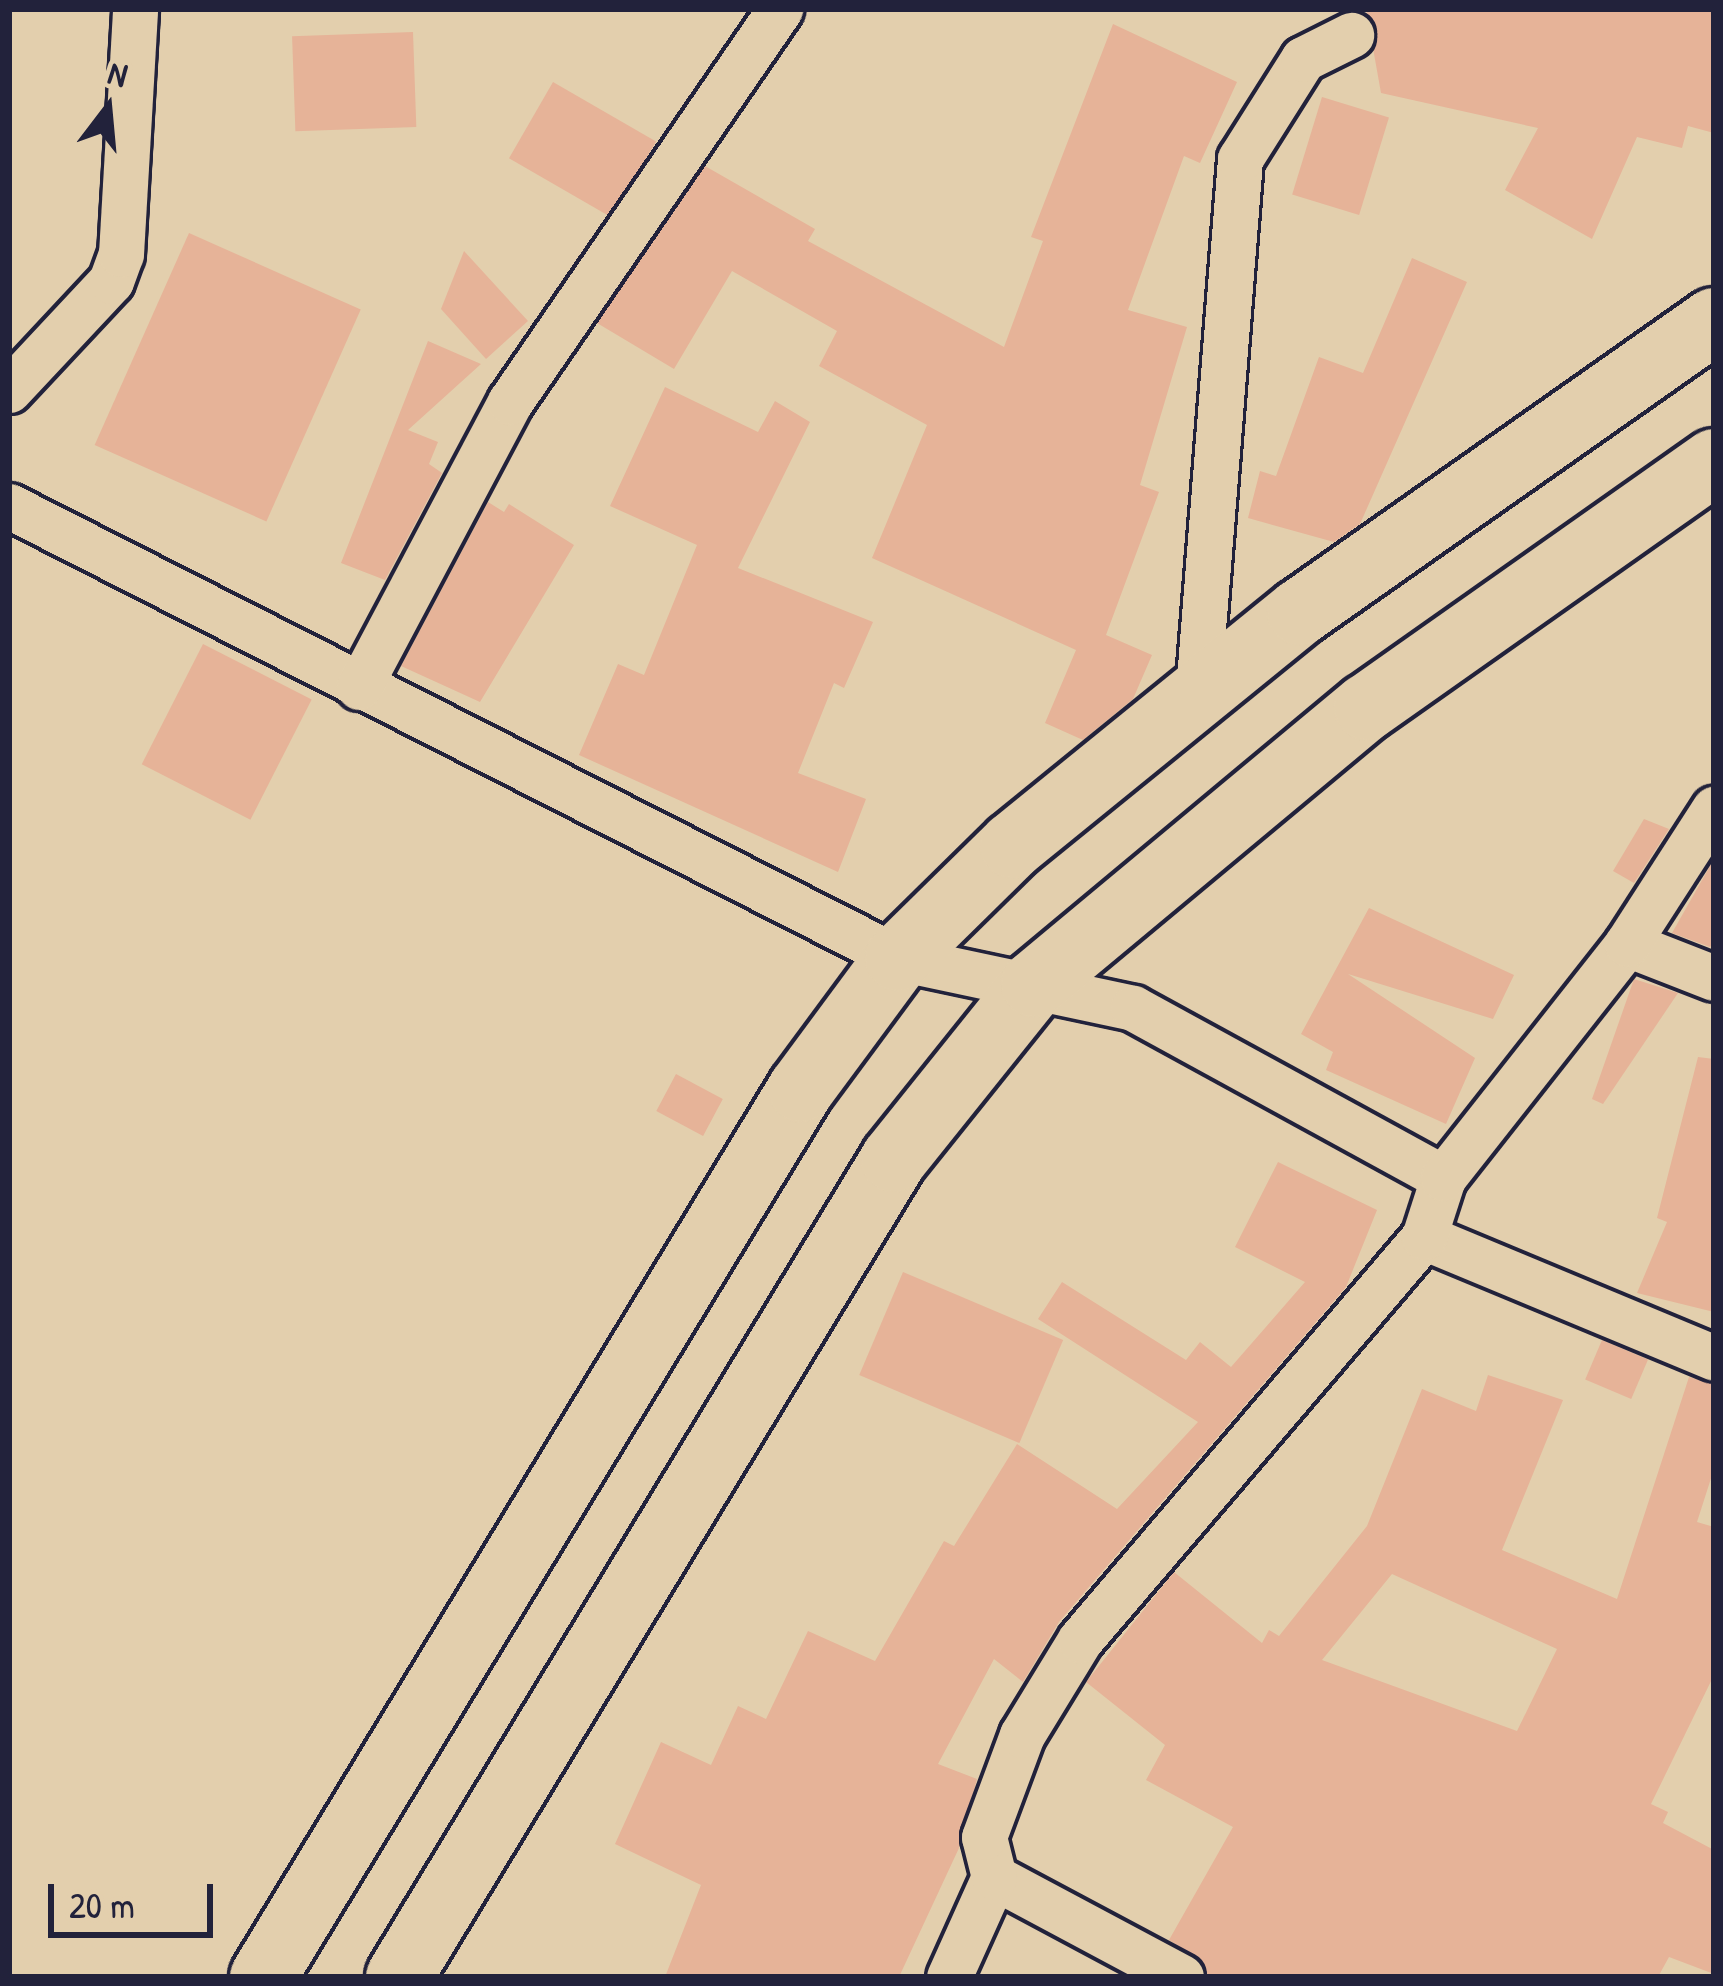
<!DOCTYPE html>
<html>
<head>
<meta charset="utf-8">
<style>
  body { margin:0 }
  #map { position:relative; width:1723px; height:1986px; overflow:hidden; background:#e3cfad; font-family:"Patrick Hand",sans-serif }
  div>[style] { position:absolute }
  .building>* { inset:0; background:#e6b398; transform-origin:0 0 }
  .roads { filter:drop-shadow(3px 0 #22223b) drop-shadow(-3px 0 #22223b) drop-shadow(0 3px #22223b) drop-shadow(0 -3px #22223b) }
  .minor>* { height:45px; margin:-22.5px; padding:0 22.5px; transform-origin:22.5px; border-radius:22.5px; background:#e3cfad }
  .secondary>* { height:66px; margin:-33px; padding:0 33px; transform-origin:33px; border-radius:33px; background:#e3cfad }
  span { translate:-50% -50%; white-space:nowrap; text-align:center; line-height:1.15; -webkit-text-stroke:10px #e3cfad; paint-order:stroke }
  .frame { position:absolute; inset:0; border:12px solid #22223b; pointer-events:none }
  .north { position:absolute; left:48px; top:48px; width:120px; height:120px; -webkit-text-stroke:9px #e3cfad; paint-order:stroke; rotate:16deg; font-size:33px; font-weight:700; line-height:48px; text-align:center; color:#22223b }
  .north::after { content:''; display:block; margin:auto; width:42px; height:54px; background:#22223b; clip-path:polygon(50% 0,100% 100%,50% 72%,0 100%) }
  .scale { position:absolute; left:48px; top:1884px; width:165px; height:54px; box-sizing:border-box; border:6px solid #22223b; border-top:0; padding-left:15px; font-size:36px; line-height:42px; white-space:nowrap; color:#22223b; -webkit-text-stroke:9px #e3cfad; paint-order:stroke }
</style>
</head>
<body>
<div id="map">
  <div class="building">
    <i style="clip-path:polygon(1366px 9px,1714px 9px,1714px 133px,1688px 126px,1682px 148px,1637px 137px,1592px 239px,1505px 190px,1538px 128px,1381px 93px)"></i>
    <i style="clip-path:polygon(1113px 24px,1237px 82px,1200px 163px,1184px 156px,1128px 310px,1187px 327px,1140px 485px,1159px 492px,1106px 635px,1152px 655px,1133px 699px,1083px 740px,1045px 723px,1076px 650px,872px 558px,927px 425px,819px 366px,837px 331px,732px 271px,674px 369px,597px 323px,705px 166px,815px 229px,808px 241px,1004px 347px,1043px 241px,1031px 237px)"></i>
    <i style="left:413px;top:32px;width:95px;height:121px;rotate:88deg"></i>
    <i style="left:553px;top:82px;width:119px;height:88px;rotate:30deg"></i>
    <i style="left:1322px;top:97px;width:70px;height:102px;rotate:17deg"></i>
    <i style="left:189px;top:233px;width:188px;height:232px;rotate:24deg"></i>
    <i style="clip-path:polygon(464px 251px,528px 321px,486px 359px,441px 309px)"></i>
    <i style="clip-path:polygon(1412px 258px,1467px 282px,1360px 524px,1334px 542px,1248px 518px,1260px 471px,1276px 476px,1319px 357px,1363px 373px)"></i>
    <i style="clip-path:polygon(428px 341px,481px 364px,408px 430px,438px 442px,429px 464px,442px 473px,385px 580px,341px 563px)"></i>
    <i style="clip-path:polygon(665px 387px,758px 432px,775px 401px,810px 422px,738px 568px,873px 622px,844px 688px,834px 683px,798px 773px,866px 799px,838px 872px,579px 755px,618px 664px,644px 675px,697px 545px,610px 506px)"></i>
    <i style="clip-path:polygon(488px 502px,504px 512px,509px 504px,574px 545px,480px 702px,401px 666px)"></i>
    <i style="left:203px;top:644px;width:122px;height:135px;rotate:27deg"></i>
    <i style="clip-path:polygon(1644px 819px,1669px 829px,1634px 883px,1613px 871px)"></i>
    <i style="clip-path:polygon(1714px 859px,1714px 941px,1710px 947px,1672px 933px)"></i>
    <i style="clip-path:polygon(1369px 908px,1514px 975px,1493px 1019px,1348px 974px,1475px 1058px,1446px 1124px,1326px 1070px,1333px 1052px,1301px 1034px)"></i>
    <i style="clip-path:polygon(1634px 979px,1678px 993px,1603px 1104px,1592px 1099px)"></i>
    <i style="clip-path:polygon(1698px 1057px,1714px 1059px,1714px 1312px,1637px 1293px,1667px 1222px,1657px 1218px)"></i>
    <i style="left:676px;top:1074px;width:53px;height:42px;rotate:28deg"></i>
    <i style="clip-path:polygon(1278px 1162px,1377px 1210px,1346px 1287px,1059px 1622px,1023px 1682px,994px 1659px,938px 1764px,977px 1779px,959px 1848px,899px 1977px,665px 1977px,701px 1885px,615px 1844px,661px 1742px,711px 1765px,738px 1706px,766px 1719px,808px 1631px,875px 1661px,944px 1541px,954px 1546px,1017px 1444px,1117px 1509px,1198px 1422px,1038px 1319px,1062px 1282px,1186px 1360px,1200px 1342px,1231px 1367px,1305px 1282px,1235px 1247px)"></i>
    <i style="left:903px;top:1272px;width:174px;height:112px;rotate:23deg"></i>
    <i style="left:1602px;top:1340px;width:50px;height:43px;rotate:23deg"></i>
    <i style="clip-path:polygon(evenodd,1488px 1375px,1563px 1400px,1502px 1550px,1617px 1599px,1689px 1377px,1714px 1384px,1714px 1469px,1697px 1522px,1714px 1527px,1714px 1675px,1651px 1804px,1668px 1812px,1663px 1823px,1714px 1850px,1714px 1974px,1669px 1957px,1658px 1977px,1208px 1977px,1203px 1962px,1169px 1940px,1233px 1827px,1146px 1780px,1165px 1745px,1086px 1682px,1174px 1572px,1262px 1643px,1269px 1630px,1279px 1636px,1367px 1526px,1422px 1389px,1476px 1411px,1488px 1375px,1392px 1574px,1557px 1649px,1517px 1731px,1322px 1660px,1392px 1574px)"></i>
  </div>
  <div class="roads">
    <div class="minor">
      <i style="left:9px;top:390px;width:149px;rotate:-46.9deg"></i>
      <i style="left:111px;top:281px;width:29px;rotate:-70deg"></i>
      <i style="left:121px;top:254px;width:245px;rotate:-86.7deg"></i>
      <i style="left:9px;top:506px;width:997px;rotate:26.95deg"></i>
      <i style="left:898px;top:958px;width:240px;rotate:12deg"></i>
      <i style="left:1133px;top:1008px;width:354px;rotate:28.7deg"></i>
      <i style="left:359px;top:687px;width:323px;rotate:-62.1deg"></i>
      <i style="left:510px;top:402px;width:477px;rotate:-55.5deg"></i>
      <i style="left:1198px;top:692px;width:535px;rotate:-85.49deg"></i>
      <i style="left:1240px;top:159px;width:118px;rotate:-57.8deg"></i>
      <i style="left:1303px;top:59px;width:54px;rotate:-26.6deg"></i>
      <i style="left:1627px;top:944px;width:93px;rotate:21.3deg"></i>
      <i style="left:1424px;top:1237px;width:314px;rotate:22.6deg"></i>
      <i style="left:994px;top:1877px;width:212px;rotate:28.1deg"></i>
      <i style="left:949px;top:1977px;width:110px;rotate:-65.8deg"></i>
      <i style="left:994px;top:1877px;width:41px;rotate:-104deg"></i>
      <i style="left:984px;top:1837px;width:109px;rotate:-69.6deg"></i>
      <i style="left:1022px;top:1735px;width:111px;rotate:-58.6deg"></i>
      <i style="left:1080px;top:1640px;width:530px;rotate:-49.52deg"></i>
      <i style="left:1424px;top:1237px;width:62px;rotate:-72.1deg"></i>
      <i style="left:1443px;top:1178px;width:298px;rotate:-51.8deg"></i>
      <i style="left:1627px;top:944px;width:161px;rotate:-57.2deg"></i>
    </div>
    <div class="secondary">
      <i style="left:263px;top:1977px;width:1038px;rotate:-58.79deg"></i>
      <i style="left:801px;top:1089px;width:163px;rotate:-53.5deg"></i>
      <i style="left:898px;top:958px;width:161px;rotate:-44.5deg"></i>
      <i style="left:1013px;top:845px;width:370px;rotate:-39.1deg"></i>
      <i style="left:1300px;top:612px;width:506px;rotate:-35.1deg"></i>
      <i style="left:399px;top:1977px;width:956px;rotate:-58.82deg"></i>
      <i style="left:894px;top:1159px;width:224px;rotate:-51.3deg"></i>
      <i style="left:1034px;top:984px;width:433px;rotate:-39.8deg"></i>
      <i style="left:1367px;top:707px;width:425px;rotate:-35.2deg"></i>
    </div>
  </div>
  <div class="frame"></div>
  <div class="north">N</div>
  <div class="scale">20 m</div>
</div>
</body>
</html>
